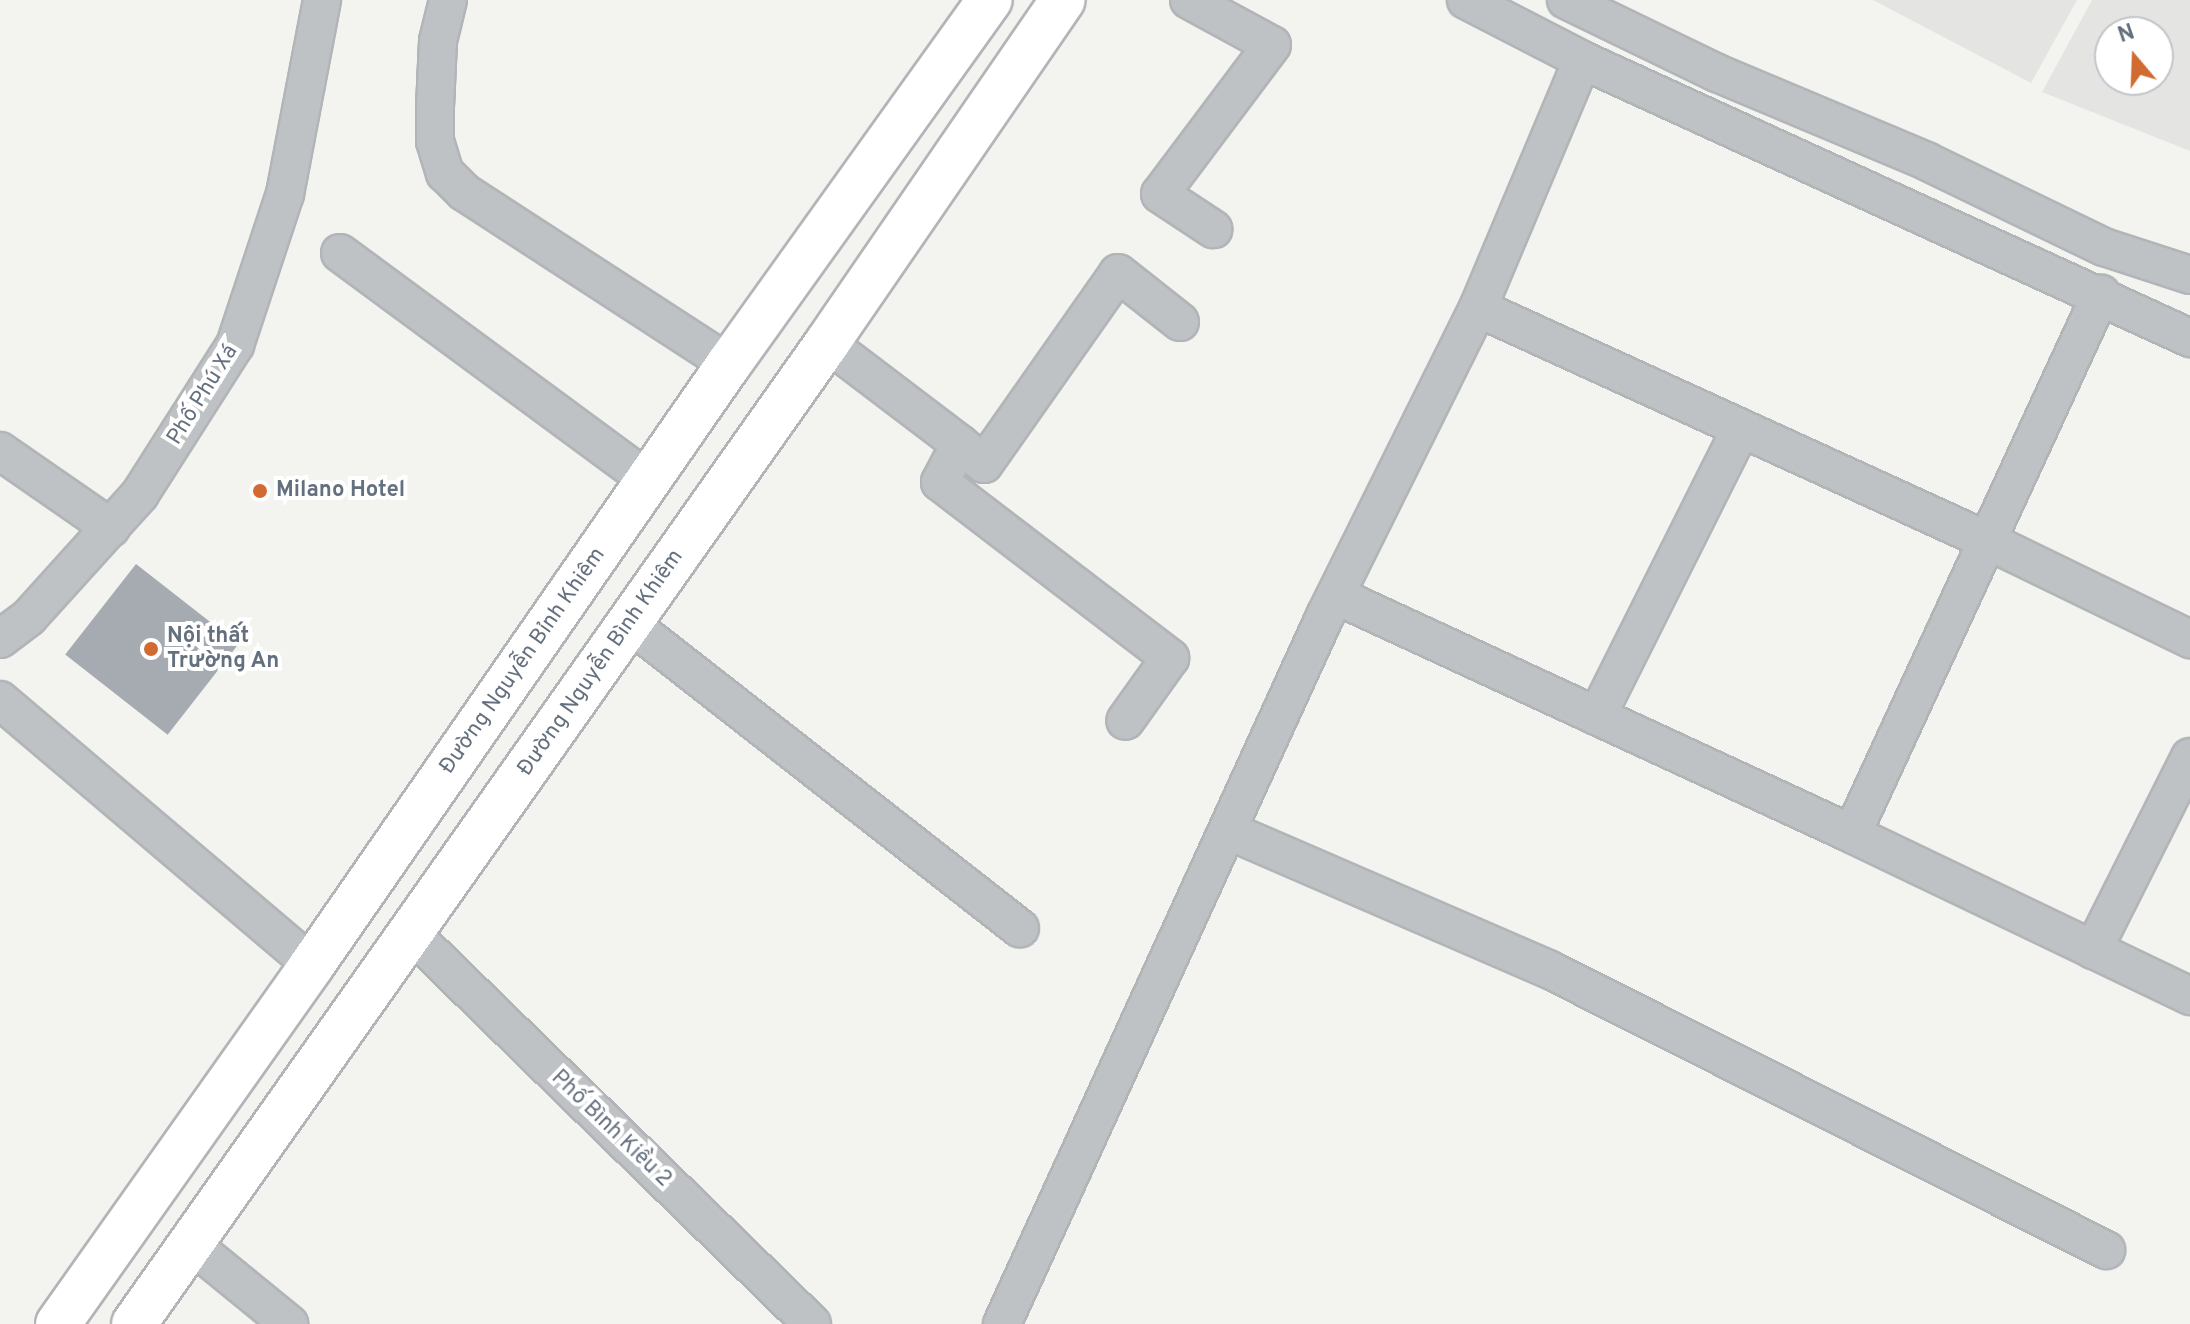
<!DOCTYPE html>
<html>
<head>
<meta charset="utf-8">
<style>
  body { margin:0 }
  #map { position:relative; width:2190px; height:1324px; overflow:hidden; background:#f3f4f0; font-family:Overpass,sans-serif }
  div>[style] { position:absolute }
  .built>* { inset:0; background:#e4e5e3 }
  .building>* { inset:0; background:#a6abb2; transform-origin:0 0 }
  .roads { filter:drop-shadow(2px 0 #b2b5b8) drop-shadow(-2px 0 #b2b5b8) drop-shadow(0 2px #b2b5b8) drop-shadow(0 -2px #b2b5b8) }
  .minor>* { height:36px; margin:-18px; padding:0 18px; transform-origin:18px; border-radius:18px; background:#bfc2c5 }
  .highway>* { height:44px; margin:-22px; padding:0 22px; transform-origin:22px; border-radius:22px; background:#fff }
  .dots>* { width:22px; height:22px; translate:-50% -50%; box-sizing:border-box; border:4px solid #fff; border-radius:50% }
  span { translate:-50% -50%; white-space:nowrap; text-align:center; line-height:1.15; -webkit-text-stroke:8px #fff; paint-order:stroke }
  .street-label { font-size:22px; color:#65707e }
  .poi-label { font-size:22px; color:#65707e; font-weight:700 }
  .left { translate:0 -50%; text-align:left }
  .north { position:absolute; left:2094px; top:16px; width:80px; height:80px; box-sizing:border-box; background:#fff; border:2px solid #c1c6cb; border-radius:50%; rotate:341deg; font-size:22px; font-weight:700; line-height:32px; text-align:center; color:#65707e }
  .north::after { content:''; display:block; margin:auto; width:28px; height:36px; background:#d26b32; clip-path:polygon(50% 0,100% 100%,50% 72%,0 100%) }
</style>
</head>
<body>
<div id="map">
  <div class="built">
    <i style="clip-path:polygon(1873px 0,2077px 0,2031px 83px)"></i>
    <i style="clip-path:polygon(evenodd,2092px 0,2190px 0,2190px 151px,2042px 92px,2092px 0,2158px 32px,2158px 80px,2110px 80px,2110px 32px,2158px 32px)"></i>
  </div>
  <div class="building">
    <i style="left:136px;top:564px;width:130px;height:115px;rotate:38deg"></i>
  </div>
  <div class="roads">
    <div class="minor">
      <i style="left:448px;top:0;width:42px;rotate:103.7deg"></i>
      <i style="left:438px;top:41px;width:66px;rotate:92.6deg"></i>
      <i style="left:435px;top:107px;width:34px;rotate:90deg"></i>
      <i style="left:435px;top:141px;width:34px;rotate:73deg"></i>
      <i style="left:445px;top:173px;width:27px;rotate:45deg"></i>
      <i style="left:464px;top:192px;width:316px;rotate:33deg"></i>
      <i style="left:1189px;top:0;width:94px;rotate:28.5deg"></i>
      <i style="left:1272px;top:45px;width:186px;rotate:126.9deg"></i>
      <i style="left:1160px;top:194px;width:64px;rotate:33.4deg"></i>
      <i style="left:1466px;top:0;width:131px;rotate:27.3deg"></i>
      <i style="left:1582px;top:60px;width:669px;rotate:24.57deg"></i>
      <i style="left:1566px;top:0;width:168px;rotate:25.8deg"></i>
      <i style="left:1717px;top:73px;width:227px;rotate:22.8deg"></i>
      <i style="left:1926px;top:161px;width:198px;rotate:25.8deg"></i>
      <i style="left:2104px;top:247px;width:90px;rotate:18deg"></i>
      <i style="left:340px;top:253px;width:383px;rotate:36.4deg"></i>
      <i style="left:1478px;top:308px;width:561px;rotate:24.55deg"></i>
      <i style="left:1988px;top:541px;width:225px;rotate:25.9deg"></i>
      <i style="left:827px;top:343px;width:167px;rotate:37.2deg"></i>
      <i style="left:960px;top:444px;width:43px;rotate:117.8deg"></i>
      <i style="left:940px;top:482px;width:290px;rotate:37.4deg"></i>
      <i style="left:1170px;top:658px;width:77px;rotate:125.5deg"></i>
      <i style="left:960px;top:444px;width:31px;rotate:40deg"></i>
      <i style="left:984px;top:464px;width:233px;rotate:-54.9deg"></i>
      <i style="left:1118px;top:273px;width:79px;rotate:38.3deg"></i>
      <i style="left:0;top:451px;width:135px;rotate:34.7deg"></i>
      <i style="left:1337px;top:596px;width:567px;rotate:24.8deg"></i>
      <i style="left:1852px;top:834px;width:375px;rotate:25.6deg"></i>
      <i style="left:629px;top:623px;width:496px;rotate:38deg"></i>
      <i style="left:0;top:639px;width:36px;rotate:-37deg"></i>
      <i style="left:29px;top:617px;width:166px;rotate:-47.9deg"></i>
      <i style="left:140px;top:494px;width:177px;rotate:-57.5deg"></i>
      <i style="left:235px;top:345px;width:159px;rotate:-71.7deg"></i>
      <i style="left:285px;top:194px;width:197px;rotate:-79.2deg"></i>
      <i style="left:0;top:700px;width:409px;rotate:40.3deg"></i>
      <i style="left:1597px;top:716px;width:321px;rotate:-63.4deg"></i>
      <i style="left:1229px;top:831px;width:348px;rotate:23.4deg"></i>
      <i style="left:1548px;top:969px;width:625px;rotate:26.73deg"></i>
      <i style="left:1852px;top:834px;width:595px;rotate:-65.25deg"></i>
      <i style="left:411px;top:933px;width:560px;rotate:44.28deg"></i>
      <i style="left:2093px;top:950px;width:216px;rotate:-63.3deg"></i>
      <i style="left:191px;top:1244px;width:127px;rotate:39.2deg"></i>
      <i style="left:1002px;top:1324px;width:778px;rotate:-65.48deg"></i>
      <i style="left:1325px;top:616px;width:344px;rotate:-63.6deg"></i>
      <i style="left:1478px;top:308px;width:269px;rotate:-67.2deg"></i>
    </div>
    <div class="highway">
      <i style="left:58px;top:1324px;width:440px;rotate:-54.7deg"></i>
      <i style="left:312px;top:965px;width:731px;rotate:-55.25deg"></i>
      <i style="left:729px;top:364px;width:448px;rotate:-54.4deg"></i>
      <i style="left:134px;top:1324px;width:1201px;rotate:-54.76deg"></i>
      <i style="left:827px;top:343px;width:416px;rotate:-55.5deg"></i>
    </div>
  </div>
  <div class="dots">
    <i style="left:260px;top:491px;background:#d26b32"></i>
    <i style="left:151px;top:649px;background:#d26b32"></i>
  </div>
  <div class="street-label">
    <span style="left:203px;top:395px;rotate:-58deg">Phố Phú Xá</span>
    <span style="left:523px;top:661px;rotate:-55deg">Đường Nguyễn Bỉnh Khiêm</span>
    <span style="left:601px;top:663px;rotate:-55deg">Đường Nguyễn Bình Khiêm</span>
    <span style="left:611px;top:1129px;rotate:44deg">Phố Bình Kiều 2</span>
  </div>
  <div class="poi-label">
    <span class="left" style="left:276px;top:491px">Milano Hotel</span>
    <span class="left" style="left:167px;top:649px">Nội thất<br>Trường An</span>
  </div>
  <div class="north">N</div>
</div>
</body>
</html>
